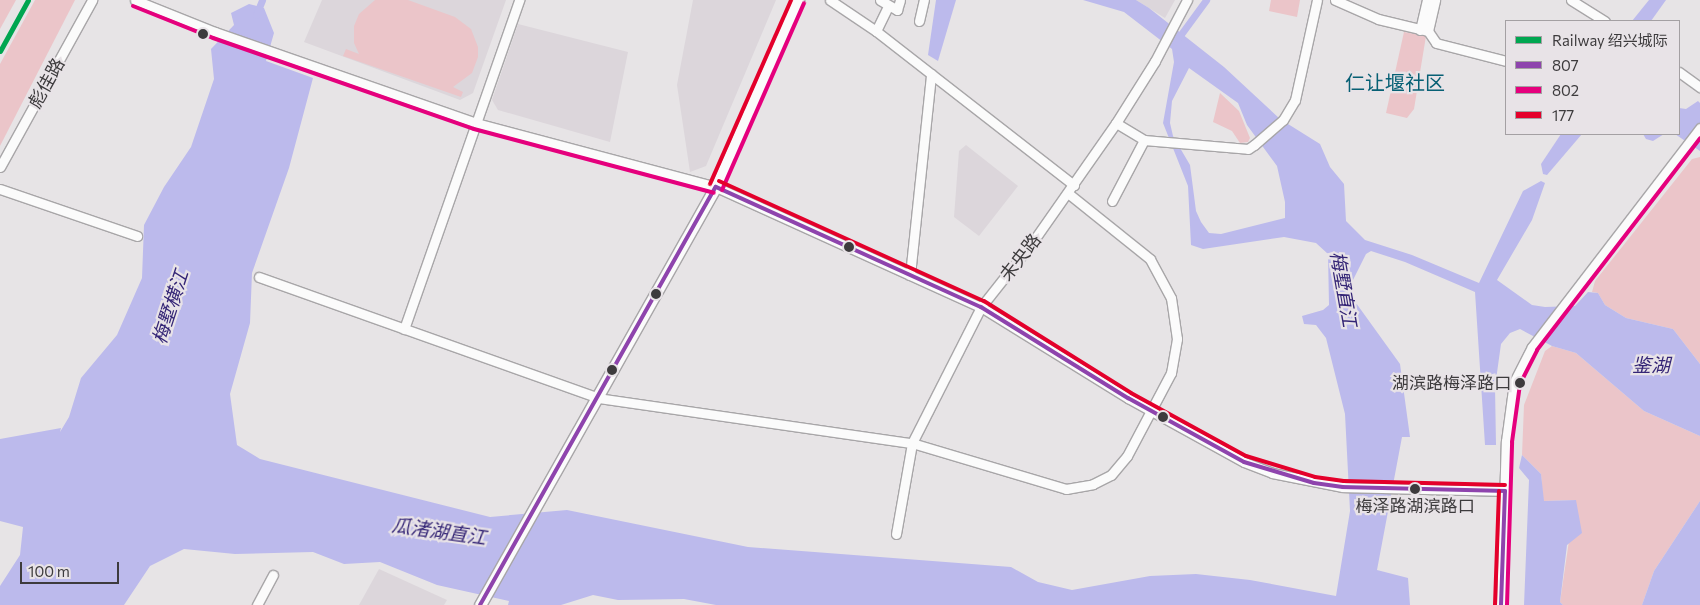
<!DOCTYPE html>
<html>
<head>
<meta charset="utf-8">
<style>
  body { margin:0 }
  #map { position:relative; width:1700px; height:605px; overflow:hidden; background:#e7e4e6; font-family:Commissioner,"Noto Sans SC",sans-serif }
  div>[style] { position:absolute }
  .built>* { inset:0; background:#dcd6db }
  .green>* { inset:0; background:#ebc5c9 }
  .water>* { inset:0; background:#bcbaec }
  .canal>* { height:7px; margin:-3.5px; padding:0 3.5px; transform-origin:3.5px; border-radius:3.5px; background:#bcbaec }
  .roads { filter:drop-shadow(1px 0 #a8a6a8) drop-shadow(-1px 0 #a8a6a8) drop-shadow(0 1px #a8a6a8) drop-shadow(0 -1px #a8a6a8) }
  .minor>* { height:9px; margin:-4.5px; padding:0 4.5px; transform-origin:4.5px; border-radius:4.5px; background:#fbfbfb }
  .major>* { height:11px; margin:-5.5px; padding:0 5.5px; transform-origin:5.5px; border-radius:5.5px; background:#fbfbfb }
  .bus-1>* { height:4px; margin:-2px; padding:0 2px; transform-origin:2px; border-radius:2px; background:#8e44ad }
  .bus-2>* { height:4px; margin:-2px; padding:0 2px; transform-origin:2px; border-radius:2px; background:#e5007d }
  .bus-3>* { height:4px; margin:-2px; padding:0 2px; transform-origin:2px; border-radius:2px; background:#e4002b }
  .rail-1>* { height:5px; margin:-2.5px; padding:0 2.5px; transform-origin:2.5px; border-radius:2.5px; background:#00a651 }
  .dots>* { width:14px; height:14px; translate:-50% -50%; box-sizing:border-box; border:2px solid #e8e3e7; border-radius:50% }
  span { translate:-50% -50%; white-space:nowrap; text-align:center; line-height:1.15; -webkit-text-stroke:4.5px #e8e3e7; paint-order:stroke }
  .bus-label { font-size:17px; color:#3d3b3d }
  .right { translate:-100% -50%; text-align:right }
  .street-label { font-size:18px; color:#3d3b3d }
  .water-label { font-size:19px; color:#342576; font-style:italic }
  .quarter-label { font-size:20px; color:#076074 }
  .legend { position:absolute; left:1505px; top:20px; width:175px; height:115px; box-sizing:border-box; background:#e8e3e7; border:1px solid #a4a0a3; margin:0; padding:6px 9px; list-style:none; font-size:15px; color:#3d3b3d }
  .legend li { display:flex; align-items:center; gap:10px; height:25px }
  .legend b { width:25px; border:1px solid #a4a0a3 }
  .scale { position:absolute; left:20px; top:562px; width:99px; height:22px; box-sizing:border-box; border:2px solid #3d3b3d; border-top:0; padding-left:6px; font-size:15px; line-height:18px; white-space:nowrap; color:#3d3b3d; -webkit-text-stroke:4px #e8e3e7; paint-order:stroke }
</style>
</head>
<body>
<div id="map">
  <div class="built">
    <i style="clip-path:polygon(322px 0,506px 0,473px 93px,460px 100px,304px 42px)"></i>
    <i style="clip-path:polygon(693px 0,776px 0,706px 166px,690px 172px,677px 85px)"></i>
    <i style="clip-path:polygon(1136px 0,1175px 0,1165px 18px)"></i>
    <i style="clip-path:polygon(518px 24px,628px 52px,610px 142px,498px 110px,492px 100px)"></i>
    <i style="clip-path:polygon(966px 145px,1018px 186px,979px 236px,954px 217px,959px 151px)"></i>
    <i style="clip-path:polygon(379px 569px,447px 600px,444px 605px,359px 605px)"></i>
  </div>
  <div class="green">
    <i style="clip-path:polygon(0 0,16px 0,0 29px)"></i>
    <i style="clip-path:polygon(35px 0,75px 0,0 146px,0 64px)"></i>
    <i style="clip-path:polygon(375px 0,408px 0,455px 17px,471px 29px,478px 47px,478px 57px,472px 73px,453px 87px,463px 92px,461px 97px,343px 56px,346px 49px,359px 54px,354px 43px,354px 26px,359px 14px)"></i>
    <i style="clip-path:polygon(1271px 0,1300px 0,1297px 17px,1269px 11px)"></i>
    <i style="clip-path:polygon(1404px 32px,1426px 36px,1414px 109px,1407px 118px,1386px 113px)"></i>
    <i style="clip-path:polygon(1220px 93px,1239px 111px,1250px 138px,1248px 142px,1240px 143px,1232px 131px,1213px 122px)"></i>
    <i style="clip-path:polygon(1700px 157px,1700px 364px,1673px 329px,1626px 318px,1605px 305px,1598px 293px,1592px 292px,1595px 281px,1692px 159px)"></i>
    <i style="clip-path:polygon(1552px 346px,1576px 353px,1644px 411px,1700px 436px,1700px 501px,1654px 571px,1642px 605px,1563px 605px,1560px 602px,1575px 500px,1543px 501px,1541px 474px,1522px 455px,1524px 405px,1545px 351px)"></i>
  </div>
  <div class="water">
    <i style="clip-path:polygon(936px 0,956px 0,938px 61px,928px 55px)"></i>
    <i style="clip-path:polygon(evenodd,1083px 0,1136px 0,1149px 8px,1224px 67px,1280px 119px,1320px 144px,1330px 167px,1344px 184px,1346px 221px,1365px 240px,1412px 255px,1479px 283px,1523px 191px,1541px 181px,1545px 183px,1532px 220px,1497px 280px,1532px 305px,1545px 307px,1575px 306px,1588px 292px,1598px 293px,1605px 305px,1626px 318px,1673px 329px,1700px 364px,1700px 436px,1644px 411px,1576px 353px,1552px 346px,1520px 329px,1510px 333px,1501px 344px,1495px 387px,1496px 445px,1485px 445px,1475px 292px,1405px 262px,1371px 251px,1366px 254px,1351px 284px,1351px 296px,1400px 364px,1410px 437px,1402px 437px,1377px 570px,1408px 578px,1410px 605px,716px 605px,684px 599px,618px 600px,593px 595px,561px 605px,508px 605px,509px 601px,437px 585px,380px 562px,344px 564px,313px 552px,235px 554px,184px 549px,150px 566px,124px 605px,0 605px,0 586px,20px 555px,23px 527px,0 521px,0 439px,61px 428px,60px 432px,69px 417px,81px 378px,117px 335px,142px 278px,144px 225px,164px 187px,191px 147px,214px 79px,211px 49px,234px 25px,231px 13px,249px 4px,264px 8px,274px 33px,266px 61px,313px 78px,289px 168px,252px 273px,250px 323px,230px 394px,237px 445px,260px 459px,490px 517px,567px 510px,748px 547px,1011px 567px,1038px 582px,1072px 590px,1150px 576px,1196px 574px,1250px 580px,1336px 596px,1350px 511px,1345px 414px,1326px 338px,1316px 325px,1304px 324px,1302px 316px,1323px 310px,1329px 305px,1328px 254px,1316px 243px,1284px 237px,1203px 249px,1191px 245px,1188px 186px,1163px 123px,1174px 62px,1172px 49px,1124px 12px,1083px 0,1189px 68px,1238px 103px,1247px 125px,1277px 166px,1285px 202px,1285px 218px,1221px 234px,1209px 233px,1201px 222px,1196px 211px,1190px 165px,1173px 136px,1170px 123px,1172px 101px,1189px 68px)"></i>
    <i style="clip-path:polygon(1649px 0,1666px 0,1651px 21px,1632px 21px)"></i>
    <i style="clip-path:polygon(1698px 101px,1700px 103px,1700px 151px,1675px 134px,1679px 134px,1679px 108px,1686px 109px)"></i>
    <i style="clip-path:polygon(1561px 134px,1582px 134px,1547px 175px,1543px 174px,1541px 164px)"></i>
    <i style="clip-path:polygon(1643px 134px,1664px 134px,1653px 141px,1646px 139px)"></i>
    <i style="clip-path:polygon(1522px 455px,1541px 474px,1544px 501px,1576px 500px,1582px 533px,1567px 545px,1560px 602px,1563px 605px,1524px 605px,1529px 480px,1519px 468px)"></i>
    <i style="clip-path:polygon(1700px 501px,1700px 605px,1642px 605px,1654px 571px)"></i>
  </div>
  <div class="canal">
    <i style="left:256px;top:15px;width:16px;rotate:-68deg"></i>
    <i style="left:1176px;top:41px;width:51px;rotate:-53.8deg"></i>
  </div>
  <div class="roads">
    <div class="minor">
      <i style="left:135px;top:0;width:86px;rotate:21.8deg"></i>
      <i style="left:215px;top:32px;width:276px;rotate:19.2deg"></i>
      <i style="left:476px;top:123px;width:248px;rotate:14.9deg"></i>
      <i style="left:716px;top:187px;width:291px;rotate:24.4deg"></i>
      <i style="left:981px;top:307px;width:173px;rotate:31.8deg"></i>
      <i style="left:1128px;top:398px;width:132px;rotate:28.9deg"></i>
      <i style="left:1244px;top:462px;width:30px;rotate:21deg"></i>
      <i style="left:1272px;top:473px;width:72px;rotate:11.2deg"></i>
      <i style="left:1343px;top:487px;width:162px;rotate:1.4deg"></i>
      <i style="left:830px;top:0;width:55px;rotate:34deg"></i>
      <i style="left:876px;top:31px;width:251px;rotate:37.9deg"></i>
      <i style="left:880px;top:0;width:20px;rotate:30deg"></i>
      <i style="left:897px;top:10px;width:10px;rotate:-73deg"></i>
      <i style="left:1335px;top:0;width:47px;rotate:23.8deg"></i>
      <i style="left:1378px;top:19px;width:51px;rotate:13.5deg"></i>
      <i style="left:1428px;top:31px;width:14px;rotate:56deg"></i>
      <i style="left:1436px;top:43px;width:72px;rotate:14.4deg"></i>
      <i style="left:1571px;top:0;width:40px;rotate:32deg"></i>
      <i style="left:919px;top:21px;width:22px;rotate:-77deg"></i>
      <i style="left:1420px;top:30px;width:31px;rotate:-77deg"></i>
      <i style="left:876px;top:31px;width:28px;rotate:-64deg"></i>
      <i style="left:1428px;top:31px;width:32px;rotate:-77deg"></i>
      <i style="left:1679px;top:72px;width:26px;rotate:36deg"></i>
      <i style="left:1116px;top:123px;width:33px;rotate:31deg"></i>
      <i style="left:1144px;top:140px;width:104px;rotate:4.9deg"></i>
      <i style="left:1248px;top:149px;width:7px;rotate:-34deg"></i>
      <i style="left:1254px;top:145px;width:38px;rotate:-41deg"></i>
      <i style="left:1283px;top:120px;width:23px;rotate:-59deg"></i>
      <i style="left:1295px;top:100px;width:102px;rotate:-77.6deg"></i>
      <i style="left:0;top:167px;width:191px;rotate:-61.1deg"></i>
      <i style="left:0;top:189px;width:145px;rotate:18.9deg"></i>
      <i style="left:1112px;top:201px;width:69px;rotate:-62.3deg"></i>
      <i style="left:910px;top:275px;width:202px;rotate:-84deg"></i>
      <i style="left:259px;top:277px;width:360px;rotate:19.6deg"></i>
      <i style="left:598px;top:398px;width:317px;rotate:8.2deg"></i>
      <i style="left:912px;top:443px;width:161px;rotate:16.6deg"></i>
      <i style="left:1066px;top:489px;width:27px;rotate:-10deg"></i>
      <i style="left:1093px;top:484px;width:20px;rotate:-27deg"></i>
      <i style="left:1111px;top:475px;width:25px;rotate:-50deg"></i>
      <i style="left:1127px;top:456px;width:94px;rotate:-62.1deg"></i>
      <i style="left:1171px;top:373px;width:35px;rotate:-80deg"></i>
      <i style="left:1177px;top:339px;width:41px;rotate:-98.3deg"></i>
      <i style="left:1171px;top:298px;width:44px;rotate:-118.3deg"></i>
      <i style="left:1150px;top:259px;width:105px;rotate:-141.2deg"></i>
      <i style="left:404px;top:329px;width:349px;rotate:-70.7deg"></i>
      <i style="left:896px;top:534px;width:92px;rotate:-80deg"></i>
      <i style="left:912px;top:443px;width:153px;rotate:-63.1deg"></i>
      <i style="left:981px;top:307px;width:85px;rotate:-51.7deg"></i>
      <i style="left:1034px;top:240px;width:143px;rotate:-55deg"></i>
      <i style="left:1116px;top:123px;width:73px;rotate:-57.8deg"></i>
      <i style="left:1155px;top:61px;width:69px;rotate:-62.3deg"></i>
      <i style="left:257px;top:605px;width:34px;rotate:-62deg"></i>
      <i style="left:1501px;top:605px;width:164px;rotate:-88.3deg"></i>
      <i style="left:1506px;top:441px;width:60px;rotate:-82.3deg"></i>
      <i style="left:1514px;top:382px;width:39px;rotate:-63deg"></i>
      <i style="left:1532px;top:347px;width:276px;rotate:-52.5deg"></i>
    </div>
    <div class="major">
      <i style="left:480px;top:605px;width:480px;rotate:-60.6deg"></i>
      <i style="left:716px;top:187px;width:204px;rotate:-66.3deg"></i>
    </div>
  </div>
  <div class="bus-1">
    <i style="left:716px;top:187px;width:291px;rotate:24.4deg"></i>
    <i style="left:981px;top:307px;width:173px;rotate:31.8deg"></i>
    <i style="left:1128px;top:398px;width:132px;rotate:28.9deg"></i>
    <i style="left:1244px;top:462px;width:73px;rotate:16.7deg"></i>
    <i style="left:1314px;top:483px;width:29px;rotate:8deg"></i>
    <i style="left:1343px;top:487px;width:162px;rotate:1.4deg"></i>
    <i style="left:480px;top:605px;width:480px;rotate:-60.6deg"></i>
    <i style="left:1501px;top:605px;width:114px;rotate:-88deg"></i>
  </div>
  <div class="bus-2">
    <i style="left:133px;top:6px;width:86px;rotate:21.8deg"></i>
    <i style="left:213px;top:38px;width:276px;rotate:19.2deg"></i>
    <i style="left:474px;top:129px;width:248px;rotate:14.9deg"></i>
    <i style="left:722px;top:190px;width:204px;rotate:-66.3deg"></i>
    <i style="left:1507px;top:605px;width:163px;rotate:-88.2deg"></i>
    <i style="left:1512px;top:442px;width:59px;rotate:-82.1deg"></i>
    <i style="left:1520px;top:384px;width:38px;rotate:-63deg"></i>
    <i style="left:1537px;top:350px;width:267px;rotate:-52.4deg"></i>
  </div>
  <div class="bus-3">
    <i style="left:719px;top:181px;width:291px;rotate:24.4deg"></i>
    <i style="left:984px;top:301px;width:173px;rotate:32deg"></i>
    <i style="left:1131px;top:393px;width:131px;rotate:28.7deg"></i>
    <i style="left:1246px;top:456px;width:72px;rotate:16.9deg"></i>
    <i style="left:1315px;top:477px;width:29px;rotate:8deg"></i>
    <i style="left:1344px;top:481px;width:161px;rotate:1.4deg"></i>
    <i style="left:710px;top:184px;width:201px;rotate:-66.2deg"></i>
    <i style="left:1495px;top:605px;width:114px;rotate:-88deg"></i>
  </div>
  <div class="rail-1">
    <i style="left:0;top:51px;width:58px;rotate:-61.2deg"></i>
  </div>
  <div class="dots">
    <i style="left:203px;top:34px;background:#3d3b3d"></i>
    <i style="left:849px;top:247px;background:#3d3b3d"></i>
    <i style="left:656px;top:294px;background:#3d3b3d"></i>
    <i style="left:612px;top:370px;background:#3d3b3d"></i>
    <i style="left:1520px;top:383px;background:#3d3b3d"></i>
    <i style="left:1163px;top:417px;background:#3d3b3d"></i>
    <i style="left:1415px;top:489px;background:#3d3b3d"></i>
  </div>
  <div class="bus-label">
    <span class="right" style="left:1511px;top:383px">湖滨路梅泽路口</span>
    <span style="left:1415px;top:506px">梅泽路湖滨路口</span>
  </div>
  <div class="street-label">
    <span style="left:46px;top:83px;rotate:-61deg">彪佳路</span>
    <span style="left:1020px;top:257px;rotate:-52deg">未央路</span>
  </div>
  <div class="water-label">
    <span style="left:1344px;top:289px;rotate:80deg">梅墅直江</span>
    <span style="left:170px;top:307px;rotate:-72deg">梅墅横江</span>
    <span style="left:1651px;top:365px">鉴湖</span>
    <span style="left:439px;top:531px;rotate:8deg">瓜渚湖直江</span>
  </div>
  <div class="quarter-label">
    <span style="left:1395px;top:82px">仁让堰社区</span>
  </div>
  <ul class="legend">
  <li><b style="height:6px;background:#00a651"></b>Railway 绍兴城际</li>
  <li><b style="height:6px;background:#8e44ad"></b>807</li>
  <li><b style="height:6px;background:#e5007d"></b>802</li>
  <li><b style="height:6px;background:#e4002b"></b>177</li>
  </ul>
  <div class="scale">100 m</div>
</div>
</body>
</html>
